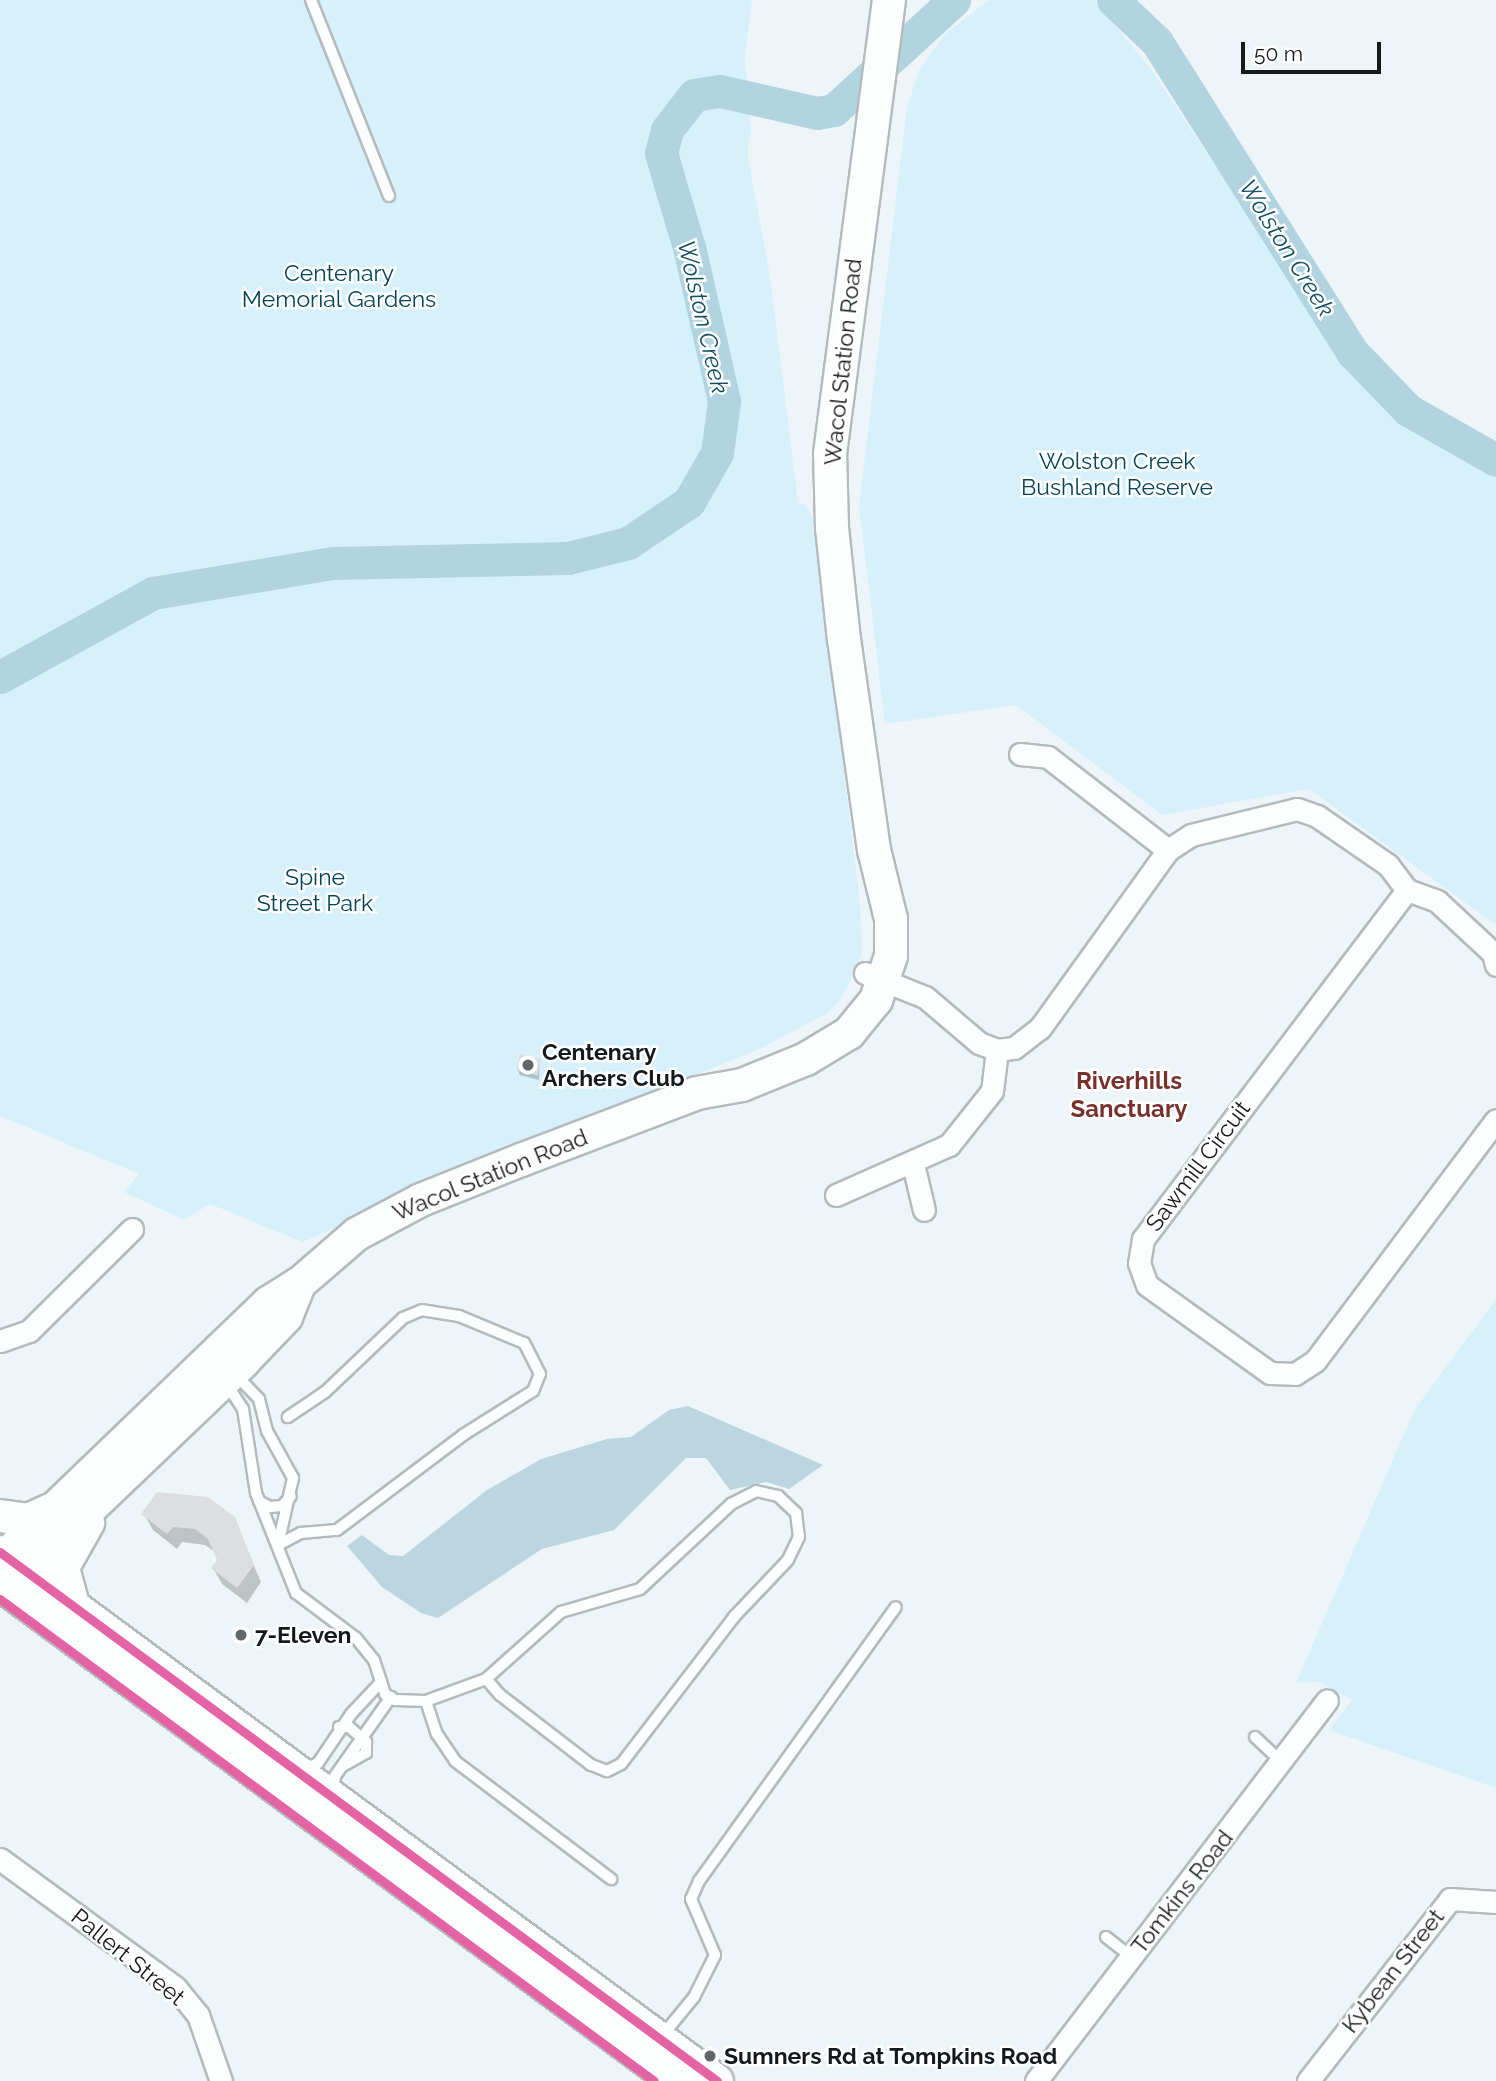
<!DOCTYPE html>
<html>
<head>
<meta charset="utf-8">
<style>
  body { margin:0 }
  #map { position:relative; width:1496px; height:2081px; overflow:hidden; background:#eef5f8; font-family:Raleway,sans-serif }
  div>[style] { position:absolute }
  .green>* { inset:0; background:#d7f1fc }
  .forest>* { inset:0; background:#bbd6e1 }
  .shadow>* { inset:0; background:#0003 }
  .river>* { height:33px; margin:-16.5px; padding:0 16.5px; transform-origin:16.5px; border-radius:16.5px; background:#b2d3e0 }
  .building>* { inset:0; background:#dddedf; transform-origin:0 0 }
  .roads { filter:drop-shadow(2px 0 #b5bbbd) drop-shadow(-2px 0 #b5bbbd) drop-shadow(0 2px #b5bbbd) drop-shadow(0 -2px #b5bbbd) }
  .lane>* { height:10px; margin:-5px; padding:0 5px; transform-origin:5px; border-radius:5px; background:#fcfefe }
  .street>* { height:21px; margin:-10.5px; padding:0 10.5px; transform-origin:10.5px; border-radius:10.5px; background:#fcfefe }
  .secondary>* { height:32px; margin:-16px; padding:0 16px; transform-origin:16px; border-radius:16px; background:#fcfefe }
  .bus-1>* { height:9px; margin:-4.5px; padding:0 4.5px; transform-origin:4.5px; border-radius:4.5px; background:#e463a4 }
  .bus-2>* { height:9px; margin:-4.5px; padding:0 4.5px; transform-origin:4.5px; border-radius:4.5px; background:#e463a4 }
  .dots>* { width:19px; height:19px; translate:-50% -50%; box-sizing:border-box; border:4px solid #fff; border-radius:50% }
  span { translate:-50% -50%; white-space:nowrap; text-align:center; line-height:1.15; -webkit-text-stroke:5px #fff; paint-order:stroke }
  .park-label { font-size:23px; color:#034557 }
  .street-label { font-size:23px; color:#15191b }
  .poi-label { font-size:23px; color:#15191b; font-weight:700 }
  .left { translate:0 -50%; text-align:left }
  .water-label { font-size:24px; color:#124e61; font-style:italic }
  .neighbourhood-label { font-size:24px; color:#77302c; font-weight:700 }
  .scale { position:absolute; left:1241px; top:42px; width:140px; height:32px; box-sizing:border-box; border:4px solid #15191b; border-top:0; padding-left:9px; font-size:21px; line-height:24px; white-space:nowrap; color:#15191b; -webkit-text-stroke:5px #fff; paint-order:stroke }
</style>
</head>
<body>
<div id="map">
  <div class="green">
    <i style="clip-path:polygon(0 0,752px 0,745px 57px,751px 133px,747px 151px,770px 276px,798px 503px,806px 505px,814px 520px,860px 904px,862px 950px,858px 966px,840px 1001px,827px 1013px,760px 1049px,502px 1153px,303px 1242px,210px 1204px,184px 1220px,124px 1192px,139px 1174px,0 1116px)"></i>
    <i style="clip-path:polygon(989px 0,1094px 0,1151px 69px,1349px 368px,1408px 424px,1496px 475px,1496px 925px,1309px 789px,1162px 815px,1016px 705px,885px 724px,859px 506px,907px 107px,919px 70px,946px 33px)"></i>
    <i style="clip-path:polygon(1496px 1300px,1496px 1788px,1329px 1730px,1352px 1700px,1319px 1682px,1296px 1683px,1415px 1409px)"></i>
  </div>
  <div class="forest">
    <i style="clip-path:polygon(688px 1406px,823px 1465px,789px 1489px,766px 1482px,730px 1490px,706px 1458px,686px 1458px,614px 1530px,542px 1549px,438px 1618px,421px 1613px,382px 1587px,347px 1546px,362px 1535px,389px 1555px,403px 1556px,487px 1490px,541px 1459px,607px 1439px,631px 1437px,669px 1410px)"></i>
  </div>
  <div class="shadow">
    <i style="clip-path:polygon(540px 1061px,539px 1080px,520px 1075px,518px 1071px)"></i>
    <i style="clip-path:polygon(144px 1514px,233px 1518px,261px 1582px,247px 1603px,222px 1584px,213px 1568px,219px 1560px,215px 1552px,205px 1545px,182px 1542px,177px 1549px,153px 1530px)"></i>
  </div>
  <div class="river">
    <i style="left:1113px;top:0;width:61px;rotate:43.7deg"></i>
    <i style="left:1157px;top:42px;width:368px;rotate:57.8deg"></i>
    <i style="left:1353px;top:353px;width:79px;rotate:46deg"></i>
    <i style="left:1408px;top:410px;width:101px;rotate:29.6deg"></i>
    <i style="left:0;top:677px;width:175px;rotate:-28.8deg"></i>
    <i style="left:153px;top:593px;width:182px;rotate:-9.5deg"></i>
    <i style="left:333px;top:563px;width:235px;rotate:-1.2deg"></i>
    <i style="left:568px;top:558px;width:62px;rotate:-14deg"></i>
    <i style="left:628px;top:543px;width:73px;rotate:-33.9deg"></i>
    <i style="left:689px;top:502px;width:56px;rotate:-60.3deg"></i>
    <i style="left:717px;top:453px;width:52px;rotate:-82.3deg"></i>
    <i style="left:724px;top:401px;width:154px;rotate:-102.8deg"></i>
    <i style="left:690px;top:251px;width:102px;rotate:-106.5deg"></i>
    <i style="left:661px;top:153px;width:24px;rotate:-75deg"></i>
    <i style="left:667px;top:130px;width:44px;rotate:-52.4deg"></i>
    <i style="left:694px;top:95px;width:26px;rotate:-9deg"></i>
    <i style="left:720px;top:91px;width:99px;rotate:12.8deg"></i>
    <i style="left:817px;top:113px;width:17px;rotate:-10deg"></i>
    <i style="left:834px;top:110px;width:163px;rotate:-42.5deg"></i>
  </div>
  <div class="building">
    <i style="left:520px;top:1054px;width:22px;height:17px;rotate:13deg"></i>
    <i style="clip-path:polygon(157px 1492px,208px 1497px,235px 1517px,254px 1565px,237px 1588px,211px 1568px,217px 1560px,208px 1539px,195px 1529px,173px 1527px,167px 1534px,141px 1514px)"></i>
  </div>
  <div class="roads">
    <div class="lane">
      <i style="left:311px;top:0;width:211px;rotate:68.3deg"></i>
      <i style="left:234px;top:1373px;width:36px;rotate:46deg"></i>
      <i style="left:259px;top:1399px;width:33px;rotate:76deg"></i>
      <i style="left:267px;top:1431px;width:54px;rotate:61deg"></i>
      <i style="left:293px;top:1478px;width:69px;rotate:102.6deg"></i>
      <i style="left:226px;top:1383px;width:31px;rotate:57deg"></i>
      <i style="left:243px;top:1409px;width:85px;rotate:81.2deg"></i>
      <i style="left:256px;top:1493px;width:108px;rotate:68.2deg"></i>
      <i style="left:296px;top:1593px;width:75px;rotate:36.9deg"></i>
      <i style="left:356px;top:1638px;width:28px;rotate:51deg"></i>
      <i style="left:374px;top:1660px;width:36px;rotate:72deg"></i>
      <i style="left:385px;top:1694px;width:12px;rotate:31deg"></i>
      <i style="left:395px;top:1700px;width:31px;rotate:2deg"></i>
      <i style="left:426px;top:1701px;width:64px;rotate:-20.1deg"></i>
      <i style="left:486px;top:1679px;width:101px;rotate:-41.8deg"></i>
      <i style="left:561px;top:1612px;width:82px;rotate:-16.2deg"></i>
      <i style="left:640px;top:1589px;width:125px;rotate:-43deg"></i>
      <i style="left:731px;top:1504px;width:28px;rotate:-27deg"></i>
      <i style="left:756px;top:1491px;width:23px;rotate:13deg"></i>
      <i style="left:778px;top:1496px;width:25px;rotate:43deg"></i>
      <i style="left:796px;top:1513px;width:24px;rotate:83deg"></i>
      <i style="left:799px;top:1537px;width:25px;rotate:116deg"></i>
      <i style="left:788px;top:1560px;width:79px;rotate:133.5deg"></i>
      <i style="left:734px;top:1617px;width:185px;rotate:127.5deg"></i>
      <i style="left:621px;top:1764px;width:16px;rotate:153deg"></i>
      <i style="left:607px;top:1771px;width:17px;rotate:-159deg"></i>
      <i style="left:591px;top:1765px;width:115px;rotate:-142.4deg"></i>
      <i style="left:500px;top:1695px;width:21px;rotate:-131deg"></i>
      <i style="left:259px;top:1501px;width:13px;rotate:29deg"></i>
      <i style="left:270px;top:1507px;width:12px;rotate:-5deg"></i>
      <i style="left:282px;top:1506px;width:13px;rotate:-48deg"></i>
      <i style="left:278px;top:1545px;width:26px;rotate:-28deg"></i>
      <i style="left:301px;top:1533px;width:36px;rotate:-5deg"></i>
      <i style="left:337px;top:1530px;width:158px;rotate:-37deg"></i>
      <i style="left:463px;top:1435px;width:83px;rotate:-32.2deg"></i>
      <i style="left:533px;top:1391px;width:18px;rotate:-68deg"></i>
      <i style="left:540px;top:1374px;width:35px;rotate:-117deg"></i>
      <i style="left:524px;top:1343px;width:70px;rotate:-157.4deg"></i>
      <i style="left:459px;top:1316px;width:37px;rotate:-171deg"></i>
      <i style="left:422px;top:1310px;width:21px;rotate:157deg"></i>
      <i style="left:403px;top:1318px;width:108px;rotate:136.5deg"></i>
      <i style="left:325px;top:1392px;width:45px;rotate:146deg"></i>
      <i style="left:426px;top:1701px;width:35px;rotate:72deg"></i>
      <i style="left:437px;top:1734px;width:32px;rotate:56deg"></i>
      <i style="left:455px;top:1761px;width:196px;rotate:37.1deg"></i>
      <i style="left:339px;top:1727px;width:10px"></i>
      <i style="left:349px;top:1727px;width:23px;rotate:41deg"></i>
      <i style="left:366px;top:1742px;width:11px;rotate:90deg"></i>
      <i style="left:366px;top:1753px;width:26px;rotate:151deg"></i>
      <i style="left:1255px;top:1737px;width:37px;rotate:43deg"></i>
      <i style="left:304px;top:1769px;width:15px;rotate:-23deg"></i>
      <i style="left:318px;top:1763px;width:59px;rotate:-56deg"></i>
      <i style="left:351px;top:1714px;width:44px;rotate:-46.8deg"></i>
      <i style="left:333px;top:1791px;width:15px;rotate:-82deg"></i>
      <i style="left:335px;top:1776px;width:97px;rotate:-54.7deg"></i>
      <i style="left:1106px;top:1937px;width:33px;rotate:38deg"></i>
      <i style="left:662px;top:2036px;width:50px;rotate:-50.6deg"></i>
      <i style="left:694px;top:1997px;width:47px;rotate:-63.4deg"></i>
      <i style="left:715px;top:1955px;width:61px;rotate:-113.2deg"></i>
      <i style="left:691px;top:1899px;width:20px;rotate:-66deg"></i>
      <i style="left:699px;top:1881px;width:337px;rotate:-54.3deg"></i>
    </div>
    <div class="street">
      <i style="left:1020px;top:754px;width:28px;rotate:6deg"></i>
      <i style="left:1048px;top:757px;width:152px;rotate:37.8deg"></i>
      <i style="left:1407px;top:890px;width:438px;rotate:127.1deg"></i>
      <i style="left:1143px;top:1239px;width:24px;rotate:99deg"></i>
      <i style="left:1139px;top:1263px;width:23px;rotate:70deg"></i>
      <i style="left:1147px;top:1285px;width:151px;rotate:35.6deg"></i>
      <i style="left:1270px;top:1373px;width:25px;rotate:2deg"></i>
      <i style="left:1295px;top:1374px;width:24px;rotate:-33deg"></i>
      <i style="left:1315px;top:1361px;width:301px;rotate:-53.1deg"></i>
      <i style="left:865px;top:973px;width:65px;rotate:21.8deg"></i>
      <i style="left:925px;top:997px;width:71px;rotate:40.4deg"></i>
      <i style="left:979px;top:1043px;width:19px;rotate:21deg"></i>
      <i style="left:997px;top:1050px;width:17px;rotate:-7deg"></i>
      <i style="left:1014px;top:1048px;width:33px;rotate:-38deg"></i>
      <i style="left:1040px;top:1028px;width:219px;rotate:-54.3deg"></i>
      <i style="left:1168px;top:850px;width:27px;rotate:-33deg"></i>
      <i style="left:1191px;top:835px;width:109px;rotate:-13.8deg"></i>
      <i style="left:1297px;top:809px;width:21px;rotate:19deg"></i>
      <i style="left:1317px;top:816px;width:86px;rotate:34.6deg"></i>
      <i style="left:1388px;top:865px;width:31px;rotate:53deg"></i>
      <i style="left:1407px;top:890px;width:32px;rotate:20deg"></i>
      <i style="left:1437px;top:901px;width:76px;rotate:42.9deg"></i>
      <i style="left:1493px;top:953px;width:12px;rotate:76deg"></i>
      <i style="left:913px;top:1164px;width:47px;rotate:76.6deg"></i>
      <i style="left:836px;top:1195px;width:124px;rotate:-23.9deg"></i>
      <i style="left:949px;top:1145px;width:69px;rotate:-51.5deg"></i>
      <i style="left:992px;top:1091px;width:41px;rotate:-83deg"></i>
      <i style="left:0;top:1341px;width:31px;rotate:-19deg"></i>
      <i style="left:29px;top:1331px;width:145px;rotate:-44.7deg"></i>
      <i style="left:0;top:1859px;width:218px;rotate:36.2deg"></i>
      <i style="left:176px;top:1988px;width:35px;rotate:51deg"></i>
      <i style="left:198px;top:2015px;width:70px;rotate:70.8deg"></i>
      <i style="left:1036px;top:2081px;width:479px;rotate:-52.6deg"></i>
      <i style="left:1308px;top:2081px;width:231px;rotate:-52deg"></i>
      <i style="left:1450px;top:1899px;width:46px;rotate:3.7deg"></i>
    </div>
    <div class="secondary">
      <i style="left:0;top:1516px;width:28px;rotate:8deg"></i>
      <i style="left:28px;top:1520px;width:24px;rotate:-24deg"></i>
      <i style="left:0;top:1552px;width:891px;rotate:36.42deg"></i>
      <i style="left:0;top:1561px;width:372px;rotate:-43.9deg"></i>
      <i style="left:268px;top:1303px;width:36px;rotate:-32deg"></i>
      <i style="left:299px;top:1284px;width:77px;rotate:-40.8deg"></i>
      <i style="left:357px;top:1234px;width:72px;rotate:-28deg"></i>
      <i style="left:421px;top:1200px;width:108px;rotate:-21.8deg"></i>
      <i style="left:521px;top:1160px;width:188px;rotate:-20.8deg"></i>
      <i style="left:697px;top:1093px;width:46px;rotate:-10.1deg"></i>
      <i style="left:742px;top:1085px;width:69px;rotate:-22.1deg"></i>
      <i style="left:806px;top:1059px;width:50px;rotate:-31.2deg"></i>
      <i style="left:849px;top:1033px;width:43px;rotate:-50.7deg"></i>
      <i style="left:876px;top:1000px;width:46px;rotate:-71.2deg"></i>
      <i style="left:891px;top:956px;width:37px;rotate:-90deg"></i>
      <i style="left:891px;top:919px;width:71px;rotate:-103.8deg"></i>
      <i style="left:874px;top:850px;width:212px;rotate:-98.1deg"></i>
      <i style="left:844px;top:640px;width:113px;rotate:-96.1deg"></i>
      <i style="left:832px;top:528px;width:74px;rotate:-91.5deg"></i>
      <i style="left:830px;top:454px;width:458px;rotate:-82.6deg"></i>
      <i style="left:0;top:1584px;width:838px;rotate:36.36deg"></i>
      <i style="left:10px;top:1585px;width:324px;rotate:-43.7deg"></i>
      <i style="left:244px;top:1361px;width:61px;rotate:-46.3deg"></i>
      <i style="left:286px;top:1317px;width:35px;rotate:-68deg"></i>
      <i style="left:73px;top:1605px;width:39px;rotate:-105deg"></i>
      <i style="left:63px;top:1567px;width:51px;rotate:-60.4deg"></i>
    </div>
  </div>
  <div class="bus-1">
    <i style="left:0;top:1552px;width:891px;rotate:36.42deg"></i>
  </div>
  <div class="bus-2">
    <i style="left:0;top:1599px;width:812px;rotate:36.39deg"></i>
  </div>
  <div class="dots">
    <i style="left:528px;top:1065px;background:#616668"></i>
    <i style="left:241px;top:1635px;background:#616668"></i>
    <i style="left:710px;top:2056px;background:#616668"></i>
  </div>
  <div class="park-label">
    <span style="left:339px;top:286px">Centenary<br>Memorial Gardens</span>
    <span style="left:1117px;top:474px">Wolston Creek<br>Bushland Reserve</span>
    <span style="left:315px;top:890px">Spine<br>Street Park</span>
  </div>
  <div class="street-label">
    <span style="left:843px;top:362px;rotate:-84deg">Wacol Station Road</span>
    <span style="left:1198px;top:1166px;rotate:-53deg">Sawmill Circuit</span>
    <span style="left:490px;top:1175px;rotate:-22deg">Wacol Station Road</span>
    <span style="left:1182px;top:1892px;rotate:-52deg">Tomkins Road</span>
    <span style="left:128px;top:1957px;rotate:39deg">Pallert Street</span>
    <span style="left:1393px;top:1971px;rotate:-52deg">Kybean Street</span>
  </div>
  <div class="poi-label">
    <span class="left" style="left:542px;top:1065px">Centenary<br>Archers Club</span>
    <span class="left" style="left:255px;top:1635px">7-Eleven</span>
    <span class="left" style="left:724px;top:2056px">Sumners Rd at Tompkins Road</span>
  </div>
  <div class="water-label">
    <span style="left:1287px;top:248px;rotate:58deg">Wolston Creek</span>
    <span style="left:703px;top:317px;rotate:77deg">Wolston Creek</span>
  </div>
  <div class="neighbourhood-label">
    <span style="left:1129px;top:1095px">Riverhills<br>Sanctuary</span>
  </div>
  <div class="scale">50 m</div>
</div>
</body>
</html>
